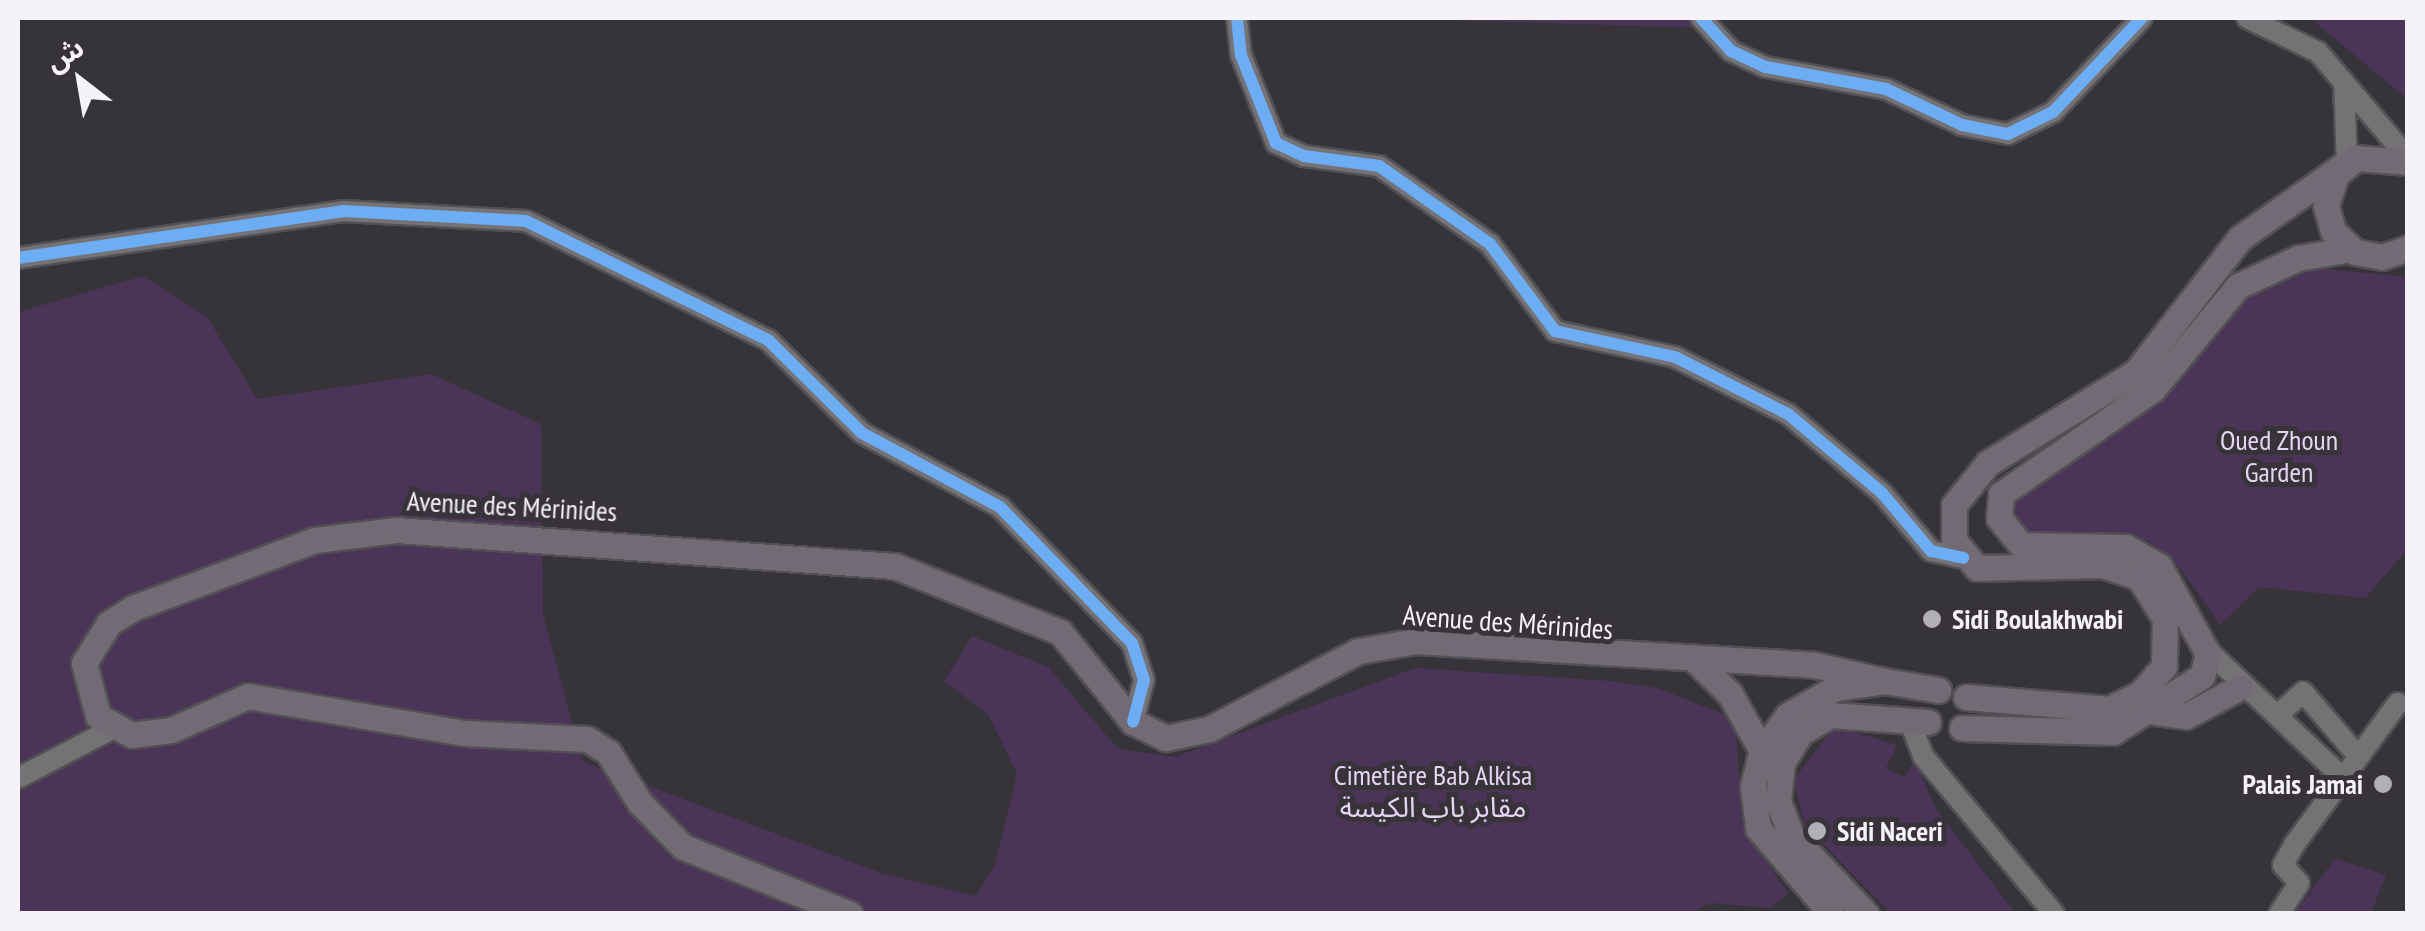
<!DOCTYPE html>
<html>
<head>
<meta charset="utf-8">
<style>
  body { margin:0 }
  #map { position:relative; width:2425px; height:931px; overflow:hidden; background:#363438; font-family:"PT Sans Narrow","Noto Sans Arabic",sans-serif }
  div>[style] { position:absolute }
  .green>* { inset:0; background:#4a3458 }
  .roads { filter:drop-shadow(2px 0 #525053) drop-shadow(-2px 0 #525053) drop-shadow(0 2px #525053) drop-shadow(0 -2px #525053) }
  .minor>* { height:20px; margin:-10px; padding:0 10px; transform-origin:10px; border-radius:10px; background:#747275 }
  .major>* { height:25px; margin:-12.5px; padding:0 12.5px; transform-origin:12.5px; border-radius:12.5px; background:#726b75 }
  .cycleway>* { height:12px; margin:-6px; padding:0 6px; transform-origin:6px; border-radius:6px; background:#6dadf4 }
  .dots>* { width:28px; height:28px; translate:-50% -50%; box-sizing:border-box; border:5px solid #373339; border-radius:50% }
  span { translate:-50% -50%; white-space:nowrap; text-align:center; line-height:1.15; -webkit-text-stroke:10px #373339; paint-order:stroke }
  .park-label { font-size:28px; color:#e7d4f5 }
  .street-label { font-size:28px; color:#f5f3f7 }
  .poi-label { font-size:28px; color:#f5f3f7; font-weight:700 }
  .left { translate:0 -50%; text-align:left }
  .right { translate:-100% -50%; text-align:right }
  .frame { position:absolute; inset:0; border:20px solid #f5f3f7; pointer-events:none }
  .north { position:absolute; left:30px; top:30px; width:100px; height:100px; -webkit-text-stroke:8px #373339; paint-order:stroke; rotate:329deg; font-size:28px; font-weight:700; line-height:40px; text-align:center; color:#f5f3f7 }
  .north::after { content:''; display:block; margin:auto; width:35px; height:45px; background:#f5f3f7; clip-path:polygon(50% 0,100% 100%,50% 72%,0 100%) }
</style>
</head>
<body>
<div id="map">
  <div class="green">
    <i style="clip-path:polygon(1417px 18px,1699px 18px,1705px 28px,1418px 19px)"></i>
    <i style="clip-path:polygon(2310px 18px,2407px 18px,2407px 99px)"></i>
    <i style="clip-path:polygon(2326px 269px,2407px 277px,2407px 550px,2365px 598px,2259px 587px,2220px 625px,2181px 569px,2147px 540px,2031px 534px,2006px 517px,2015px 492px,2145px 412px,2238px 302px,2296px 271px)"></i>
    <i style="clip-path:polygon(143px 276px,207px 317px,257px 399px,431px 374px,541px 424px,543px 614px,582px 761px,881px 873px,976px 896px,995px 865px,1017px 773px,988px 714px,944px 681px,972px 636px,1048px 667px,1118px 749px,1175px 757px,1415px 668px,1610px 681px,1658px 688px,1735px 719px,1743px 827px,1788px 893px,1771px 908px,1710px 903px,1688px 914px,18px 914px,18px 312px)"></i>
    <i style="clip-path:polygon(1835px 726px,1897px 745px,1886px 768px,1904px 777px,1915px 761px,1935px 807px,2015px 913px,1890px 913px,1804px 824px,1794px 779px)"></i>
    <i style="clip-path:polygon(2335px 859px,2386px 875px,2371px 913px,2295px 913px)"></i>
  </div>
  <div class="roads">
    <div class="minor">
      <i style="left:1237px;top:18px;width:37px;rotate:84deg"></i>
      <i style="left:1241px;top:55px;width:95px;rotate:68.3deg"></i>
      <i style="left:1276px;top:143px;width:31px;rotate:25deg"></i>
      <i style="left:1304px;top:156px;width:76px;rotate:7.6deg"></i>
      <i style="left:1379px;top:166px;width:136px;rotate:35.1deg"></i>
      <i style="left:1490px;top:244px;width:109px;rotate:53.2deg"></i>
      <i style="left:1555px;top:331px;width:123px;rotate:12.2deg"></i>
      <i style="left:1675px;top:357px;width:127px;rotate:26.8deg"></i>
      <i style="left:1788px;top:414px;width:123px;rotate:40deg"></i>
      <i style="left:1882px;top:493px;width:76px;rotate:49.8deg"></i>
      <i style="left:1931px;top:551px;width:33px;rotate:12deg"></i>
      <i style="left:1701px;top:18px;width:45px;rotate:47.7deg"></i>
      <i style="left:1731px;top:51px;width:38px;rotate:25deg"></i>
      <i style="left:1766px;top:67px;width:122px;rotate:10.4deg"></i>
      <i style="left:1886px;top:89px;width:84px;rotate:25.3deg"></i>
      <i style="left:1962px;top:125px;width:47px;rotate:11.1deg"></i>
      <i style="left:2008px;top:134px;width:50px;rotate:-26.1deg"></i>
      <i style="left:2053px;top:112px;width:129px;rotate:-46.6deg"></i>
      <i style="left:2247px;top:18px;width:79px;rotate:25.6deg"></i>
      <i style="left:2318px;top:52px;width:139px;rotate:49.7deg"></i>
      <i style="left:2344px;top:83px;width:80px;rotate:87.9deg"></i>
      <i style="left:18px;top:258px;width:328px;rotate:-8.2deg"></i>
      <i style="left:343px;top:211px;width:183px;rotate:3.1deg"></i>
      <i style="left:526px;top:221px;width:270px;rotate:26.2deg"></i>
      <i style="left:768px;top:340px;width:132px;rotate:44.7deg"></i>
      <i style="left:862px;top:433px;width:157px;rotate:28.2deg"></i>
      <i style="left:1000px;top:507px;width:190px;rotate:45.9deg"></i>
      <i style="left:1132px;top:643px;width:39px;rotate:72deg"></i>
      <i style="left:1144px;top:680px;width:43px;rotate:104.7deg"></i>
      <i style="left:2204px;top:647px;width:190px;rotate:43.3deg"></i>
      <i style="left:2280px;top:713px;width:31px;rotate:-42deg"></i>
      <i style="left:2303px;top:692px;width:84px;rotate:49.3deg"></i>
      <i style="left:1909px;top:719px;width:40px;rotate:69deg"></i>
      <i style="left:1923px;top:756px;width:205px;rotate:50.3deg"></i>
      <i style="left:18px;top:778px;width:106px;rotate:-27.5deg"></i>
      <i style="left:2279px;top:914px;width:37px;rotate:-57deg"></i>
      <i style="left:2299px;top:883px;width:24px;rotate:-132deg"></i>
      <i style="left:2283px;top:865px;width:23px;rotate:-61deg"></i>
      <i style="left:2294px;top:845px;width:176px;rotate:-53.8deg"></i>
    </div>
    <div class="major">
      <i style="left:2408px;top:162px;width:52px;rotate:-175.6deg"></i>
      <i style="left:2356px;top:158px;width:26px;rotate:140deg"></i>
      <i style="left:2336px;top:175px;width:33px;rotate:108deg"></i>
      <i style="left:2326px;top:206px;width:26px;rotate:74deg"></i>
      <i style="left:2333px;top:231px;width:30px;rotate:44deg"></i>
      <i style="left:2355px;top:252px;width:27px;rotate:10deg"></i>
      <i style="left:2382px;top:257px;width:28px;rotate:-19deg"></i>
      <i style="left:1698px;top:663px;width:45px;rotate:44.1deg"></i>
      <i style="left:1730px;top:694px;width:65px;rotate:60.7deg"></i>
      <i style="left:1966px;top:697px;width:144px;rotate:4.8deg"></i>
      <i style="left:2109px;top:709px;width:34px;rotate:-26deg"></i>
      <i style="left:2140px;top:694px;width:37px;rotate:-49deg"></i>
      <i style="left:2164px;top:666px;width:47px;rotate:-88.8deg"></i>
      <i style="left:2165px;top:619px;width:49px;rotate:-121.8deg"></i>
      <i style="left:2139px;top:577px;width:38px;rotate:-162deg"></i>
      <i style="left:2103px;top:565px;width:126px;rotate:178.6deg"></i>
      <i style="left:1977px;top:568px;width:35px;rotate:-130deg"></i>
      <i style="left:1954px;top:541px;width:36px;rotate:-90deg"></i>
      <i style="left:1954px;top:505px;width:54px;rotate:-51deg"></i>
      <i style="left:1988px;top:463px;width:174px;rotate:-31.6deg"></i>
      <i style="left:2136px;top:372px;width:170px;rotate:-52.2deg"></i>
      <i style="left:2240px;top:238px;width:127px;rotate:-35.1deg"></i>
      <i style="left:2156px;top:712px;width:30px;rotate:8deg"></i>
      <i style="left:2186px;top:716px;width:61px;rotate:-28.2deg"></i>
      <i style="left:1962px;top:728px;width:151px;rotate:1.5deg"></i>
      <i style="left:2113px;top:732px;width:105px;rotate:-32.2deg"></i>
      <i style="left:2202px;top:676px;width:23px;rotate:-75deg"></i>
      <i style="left:2208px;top:654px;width:101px;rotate:-119.1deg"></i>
      <i style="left:2159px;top:566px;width:38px;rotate:-150deg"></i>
      <i style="left:2126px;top:547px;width:105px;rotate:-178.9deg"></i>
      <i style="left:2021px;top:545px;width:35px;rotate:-129deg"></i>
      <i style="left:1999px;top:518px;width:24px;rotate:-85deg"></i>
      <i style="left:2001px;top:494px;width:185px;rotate:-34.6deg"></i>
      <i style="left:2153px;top:389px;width:134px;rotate:-50.5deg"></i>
      <i style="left:2238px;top:286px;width:66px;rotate:-25deg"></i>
      <i style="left:2298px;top:258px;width:54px;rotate:-9.6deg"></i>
      <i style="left:850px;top:914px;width:180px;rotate:-158.1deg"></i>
      <i style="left:683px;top:847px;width:62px;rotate:-134.3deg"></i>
      <i style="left:640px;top:803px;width:60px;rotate:-122.1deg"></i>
      <i style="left:608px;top:752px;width:25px;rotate:-148deg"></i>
      <i style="left:587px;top:739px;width:123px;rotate:-177.2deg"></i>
      <i style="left:464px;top:733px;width:219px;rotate:-170.3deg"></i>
      <i style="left:248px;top:696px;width:84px;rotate:156.2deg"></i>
      <i style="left:171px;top:730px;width:39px;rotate:173deg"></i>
      <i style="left:132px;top:735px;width:39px;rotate:-151deg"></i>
      <i style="left:98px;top:716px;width:55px;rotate:-104.8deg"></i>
      <i style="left:84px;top:663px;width:47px;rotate:-58deg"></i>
      <i style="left:109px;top:623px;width:28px;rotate:-32deg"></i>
      <i style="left:133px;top:608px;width:194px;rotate:-20.5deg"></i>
      <i style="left:315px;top:540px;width:82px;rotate:-7deg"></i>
      <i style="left:396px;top:530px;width:500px;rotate:4.13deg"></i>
      <i style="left:895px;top:566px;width:178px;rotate:21.8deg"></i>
      <i style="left:1060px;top:632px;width:116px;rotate:51deg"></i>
      <i style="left:1133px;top:722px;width:37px;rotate:26deg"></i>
      <i style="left:1166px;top:738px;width:44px;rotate:-11.8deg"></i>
      <i style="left:1209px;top:729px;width:168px;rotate:-27.6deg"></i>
      <i style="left:1358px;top:651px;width:59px;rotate:-9.8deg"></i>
      <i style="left:1416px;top:641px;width:400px;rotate:3.4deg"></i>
      <i style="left:1815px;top:665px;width:72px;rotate:12.9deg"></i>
      <i style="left:1832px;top:914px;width:113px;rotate:-130.7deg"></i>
      <i style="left:1758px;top:828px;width:42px;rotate:-96.8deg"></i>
      <i style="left:1753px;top:786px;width:36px;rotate:-76deg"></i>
      <i style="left:1762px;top:751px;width:44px;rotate:-54.2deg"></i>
      <i style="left:1788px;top:715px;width:54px;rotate:-29.9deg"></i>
      <i style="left:1835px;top:688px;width:50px;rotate:-8deg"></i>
      <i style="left:1885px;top:681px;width:54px;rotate:9.6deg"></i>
      <i style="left:1866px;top:914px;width:109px;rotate:-133.5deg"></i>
      <i style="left:1791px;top:835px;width:36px;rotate:-111deg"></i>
      <i style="left:1778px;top:801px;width:38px;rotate:-84deg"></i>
      <i style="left:1782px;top:763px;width:35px;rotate:-59deg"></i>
      <i style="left:1800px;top:733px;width:35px;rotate:-31deg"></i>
      <i style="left:1830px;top:715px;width:98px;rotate:4.1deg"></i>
    </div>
  </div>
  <div class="cycleway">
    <i style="left:1237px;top:18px;width:37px;rotate:84deg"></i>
    <i style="left:1241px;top:55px;width:95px;rotate:68.3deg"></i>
    <i style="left:1276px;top:143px;width:31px;rotate:25deg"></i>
    <i style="left:1304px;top:156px;width:76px;rotate:7.6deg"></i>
    <i style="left:1379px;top:166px;width:136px;rotate:35.1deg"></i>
    <i style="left:1490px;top:244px;width:109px;rotate:53.2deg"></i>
    <i style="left:1555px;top:331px;width:123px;rotate:12.2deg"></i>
    <i style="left:1675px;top:357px;width:127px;rotate:26.8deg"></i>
    <i style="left:1788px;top:414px;width:123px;rotate:40deg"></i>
    <i style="left:1882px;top:493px;width:76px;rotate:49.8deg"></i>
    <i style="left:1931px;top:551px;width:33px;rotate:12deg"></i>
    <i style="left:1701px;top:18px;width:45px;rotate:47.7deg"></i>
    <i style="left:1731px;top:51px;width:38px;rotate:25deg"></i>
    <i style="left:1766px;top:67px;width:122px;rotate:10.4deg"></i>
    <i style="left:1886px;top:89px;width:84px;rotate:25.3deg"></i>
    <i style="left:1962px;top:125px;width:47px;rotate:11.1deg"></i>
    <i style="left:2008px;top:134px;width:50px;rotate:-26.1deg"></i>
    <i style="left:2053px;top:112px;width:129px;rotate:-46.6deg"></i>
    <i style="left:18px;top:258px;width:328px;rotate:-8.2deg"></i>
    <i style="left:343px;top:211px;width:183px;rotate:3.1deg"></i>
    <i style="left:526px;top:221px;width:270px;rotate:26.2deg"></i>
    <i style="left:768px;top:340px;width:132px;rotate:44.7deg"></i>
    <i style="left:862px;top:433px;width:157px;rotate:28.2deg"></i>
    <i style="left:1000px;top:507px;width:190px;rotate:45.9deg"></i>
    <i style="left:1132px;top:643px;width:39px;rotate:72deg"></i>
    <i style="left:1144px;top:680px;width:43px;rotate:104.7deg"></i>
  </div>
  <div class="dots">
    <i style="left:1932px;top:619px;background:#b2b0b4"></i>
    <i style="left:2383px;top:784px;background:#b2b0b4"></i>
    <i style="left:1817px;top:831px;background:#b2b0b4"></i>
  </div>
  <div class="park-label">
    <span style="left:2279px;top:456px">Oued Zhoun<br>Garden</span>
    <span style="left:1433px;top:791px">Cimetière Bab Alkisa<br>مقابر باب الكيسة</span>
  </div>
  <div class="street-label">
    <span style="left:512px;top:506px;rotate:3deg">Avenue des Mérinides</span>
    <span style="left:1508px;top:622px;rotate:4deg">Avenue des Mérinides</span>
  </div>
  <div class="poi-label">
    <span class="left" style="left:1952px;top:619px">Sidi Boulakhwabi</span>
    <span class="right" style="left:2363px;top:784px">Palais Jamai</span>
    <span class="left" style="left:1837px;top:831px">Sidi Naceri</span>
  </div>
  <div class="frame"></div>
  <div class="north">ش</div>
</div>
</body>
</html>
